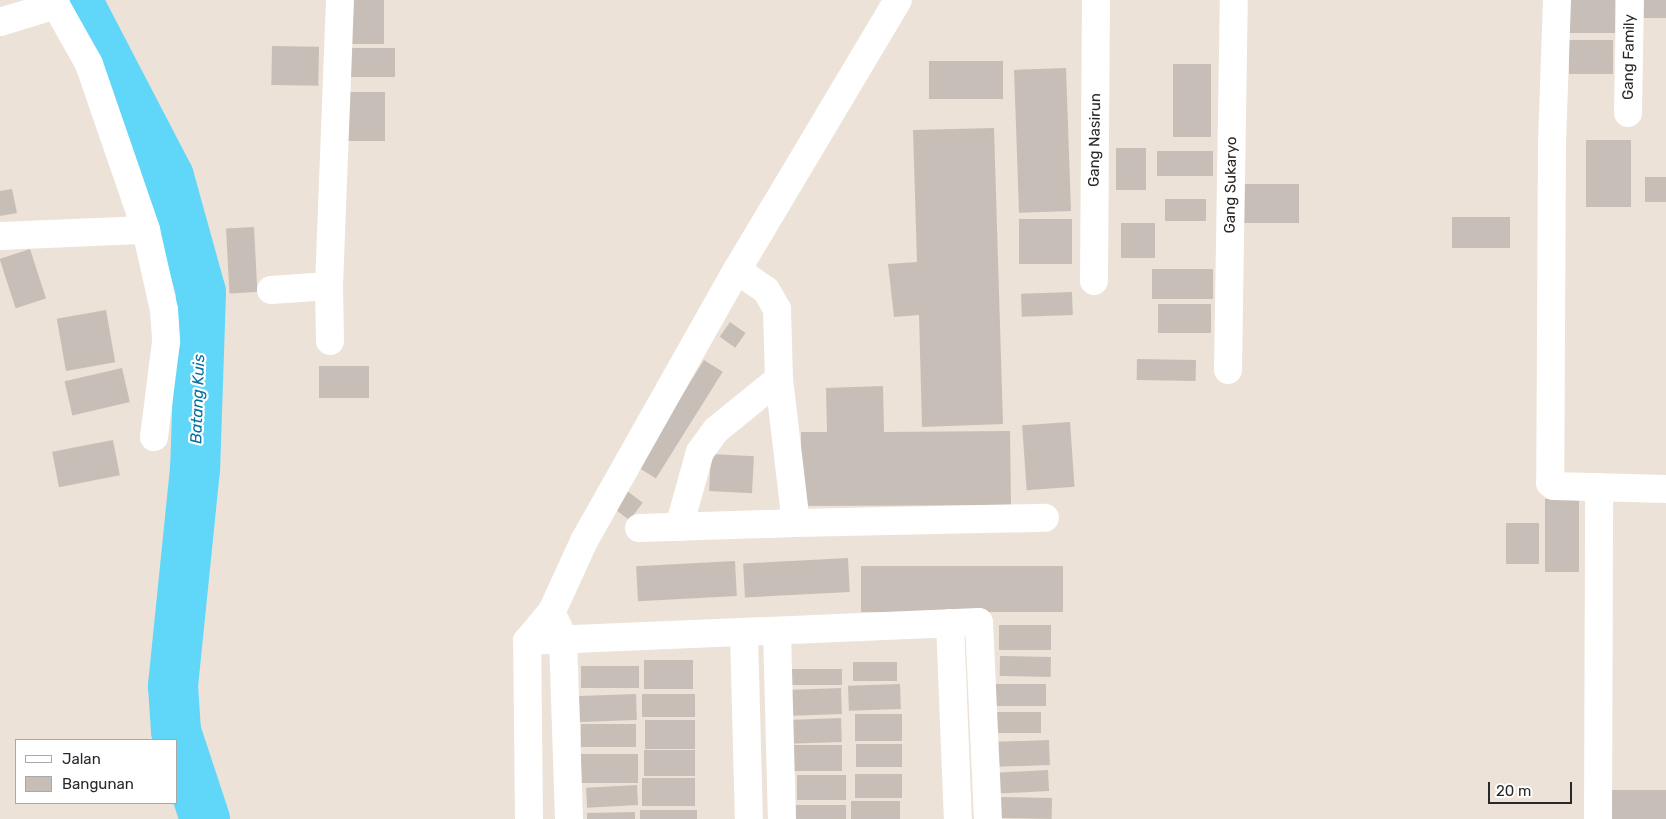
<!DOCTYPE html>
<html>
<head>
<meta charset="utf-8">
<style>
  body { margin:0 }
  #map { position:relative; width:1666px; height:819px; overflow:hidden; background:#ece2d7; font-family:Rubik,sans-serif }
  div>[style] { position:absolute }
  .river>* { height:50px; margin:-25px; padding:0 25px; transform-origin:25px; border-radius:25px; background:#60d6f8 }
  .building>* { inset:0; background:#c7bfb7; transform-origin:0 0 }
  .minor>* { height:28px; margin:-14px; padding:0 14px; transform-origin:14px; border-radius:14px; background:#fff }
  span { translate:-50% -50%; white-space:nowrap; text-align:center; line-height:1.15; -webkit-text-stroke:4.5px #fff; paint-order:stroke }
  .street-label { font-size:15px; color:#282828 }
  .water-label { font-size:16px; color:#0271a1; font-style:italic }
  .legend { position:absolute; left:15px; top:739px; width:162px; height:65px; box-sizing:border-box; background:#fff; border:1px solid #a9a9a9; margin:0; padding:6px 9px; list-style:none; font-size:15px; color:#282828 }
  .legend li { display:flex; align-items:center; gap:10px; height:25px }
  .legend b { width:25px; border:1px solid #a9a9a9 }
  .scale { position:absolute; left:1488px; top:782px; width:84px; height:22px; box-sizing:border-box; border:2px solid #282828; border-top:0; padding-left:6px; font-size:15px; line-height:18px; white-space:nowrap; color:#282828; -webkit-text-stroke:4px #fff; paint-order:stroke }
</style>
</head>
<body>
<div id="map">
  <div class="river">
    <i style="left:77px;top:0;width:199px;rotate:62.5deg"></i>
    <i style="left:169px;top:177px;width:119px;rotate:74.5deg"></i>
    <i style="left:201px;top:292px;width:177px;rotate:91.9deg"></i>
    <i style="left:195px;top:469px;width:218px;rotate:95.8deg"></i>
    <i style="left:173px;top:686px;width:45px;rotate:86.2deg"></i>
    <i style="left:176px;top:731px;width:93px;rotate:71.8deg"></i>
  </div>
  <div class="building">
    <i style="left:343px;top:0;width:41px;height:44px"></i>
    <i style="left:1568px;top:0;width:47px;height:33px"></i>
    <i style="left:1635px;top:0;width:31px;height:18px"></i>
    <i style="left:1569px;top:40px;width:44px;height:34px"></i>
    <i style="left:272px;top:46px;width:47px;height:39px;rotate:1deg"></i>
    <i style="left:341px;top:48px;width:54px;height:29px"></i>
    <i style="left:1003px;top:61px;width:38px;height:74px;rotate:90deg"></i>
    <i style="left:1173px;top:64px;width:38px;height:73px"></i>
    <i style="left:1066px;top:68px;width:143px;height:52px;rotate:88deg"></i>
    <i style="left:343px;top:92px;width:42px;height:49px"></i>
    <i style="clip-path:polygon(994px 128px,1003px 424px,922px 427px,919px 315px,894px 317px,888px 264px,917px 262px,913px 130px)"></i>
    <i style="left:1586px;top:140px;width:45px;height:67px"></i>
    <i style="left:1116px;top:148px;width:30px;height:42px"></i>
    <i style="left:1157px;top:151px;width:56px;height:25px"></i>
    <i style="left:1645px;top:177px;width:21px;height:25px"></i>
    <i style="left:1238px;top:184px;width:61px;height:39px"></i>
    <i style="clip-path:polygon(12px 189px,17px 213px,0 216px,0 191px)"></i>
    <i style="left:1165px;top:199px;width:41px;height:22px"></i>
    <i style="left:1452px;top:217px;width:58px;height:31px"></i>
    <i style="left:1019px;top:219px;width:53px;height:45px"></i>
    <i style="left:1121px;top:223px;width:34px;height:35px"></i>
    <i style="left:254px;top:227px;width:65px;height:28px;rotate:87deg"></i>
    <i style="left:30px;top:249px;width:52px;height:32px;rotate:72deg"></i>
    <i style="left:1152px;top:269px;width:61px;height:30px"></i>
    <i style="left:1072px;top:292px;width:23px;height:51px;rotate:88deg"></i>
    <i style="left:1158px;top:304px;width:53px;height:29px"></i>
    <i style="left:106px;top:310px;width:53px;height:50px;rotate:80deg"></i>
    <i style="left:730px;top:322px;width:19px;height:18px;rotate:35deg"></i>
    <i style="left:1137px;top:359px;width:59px;height:21px;rotate:1deg"></i>
    <i style="left:704px;top:360px;width:22px;height:126px;rotate:32deg"></i>
    <i style="left:319px;top:366px;width:50px;height:32px"></i>
    <i style="left:122px;top:368px;width:35px;height:59px;rotate:77deg"></i>
    <i style="clip-path:polygon(883px 386px,884px 432px,1010px 431px,1011px 505px,801px 506px,801px 432px,827px 432px,826px 388px)"></i>
    <i style="left:1070px;top:422px;width:65px;height:48px;rotate:86deg"></i>
    <i style="left:113px;top:440px;width:36px;height:62px;rotate:79deg"></i>
    <i style="left:711px;top:454px;width:43px;height:37px;rotate:3deg"></i>
    <i style="left:626px;top:490px;width:21px;height:22px;rotate:37deg"></i>
    <i style="left:1545px;top:499px;width:34px;height:73px"></i>
    <i style="left:1506px;top:523px;width:33px;height:41px"></i>
    <i style="left:848px;top:558px;width:34px;height:105px;rotate:87deg"></i>
    <i style="left:735px;top:561px;width:35px;height:99px;rotate:87deg"></i>
    <i style="left:1063px;top:566px;width:46px;height:202px;rotate:90deg"></i>
    <i style="left:999px;top:625px;width:52px;height:25px"></i>
    <i style="left:1000px;top:656px;width:51px;height:20px;rotate:1deg"></i>
    <i style="left:693px;top:660px;width:29px;height:49px;rotate:90deg"></i>
    <i style="left:853px;top:662px;width:44px;height:19px"></i>
    <i style="left:639px;top:666px;width:22px;height:58px;rotate:90deg"></i>
    <i style="left:790px;top:669px;width:52px;height:16px"></i>
    <i style="left:900px;top:684px;width:25px;height:52px;rotate:88deg"></i>
    <i style="left:1046px;top:684px;width:22px;height:56px;rotate:90deg"></i>
    <i style="left:841px;top:688px;width:26px;height:55px;rotate:88deg"></i>
    <i style="left:636px;top:694px;width:26px;height:57px;rotate:88deg"></i>
    <i style="left:695px;top:694px;width:23px;height:53px;rotate:90deg"></i>
    <i style="left:996px;top:712px;width:45px;height:21px"></i>
    <i style="left:855px;top:714px;width:47px;height:27px"></i>
    <i style="left:841px;top:718px;width:24px;height:54px;rotate:88deg"></i>
    <i style="left:695px;top:720px;width:29px;height:50px;rotate:90deg"></i>
    <i style="left:636px;top:724px;width:23px;height:55px;rotate:90deg"></i>
    <i style="left:1049px;top:740px;width:25px;height:53px;rotate:88deg"></i>
    <i style="left:856px;top:744px;width:46px;height:23px"></i>
    <i style="left:842px;top:745px;width:26px;height:52px;rotate:90deg"></i>
    <i style="left:695px;top:750px;width:26px;height:51px;rotate:90deg"></i>
    <i style="left:580px;top:754px;width:58px;height:29px"></i>
    <i style="left:1048px;top:770px;width:21px;height:55px;rotate:87deg"></i>
    <i style="left:855px;top:774px;width:47px;height:24px"></i>
    <i style="left:846px;top:775px;width:25px;height:49px;rotate:90deg"></i>
    <i style="left:695px;top:778px;width:28px;height:53px;rotate:90deg"></i>
    <i style="left:637px;top:785px;width:20px;height:51px;rotate:87deg"></i>
    <i style="left:1611px;top:790px;width:55px;height:29px"></i>
    <i style="left:998px;top:797px;width:54px;height:21px;rotate:1deg"></i>
    <i style="left:851px;top:801px;width:49px;height:18px"></i>
    <i style="left:846px;top:805px;width:14px;height:50px;rotate:90deg"></i>
    <i style="left:697px;top:810px;width:9px;height:57px;rotate:90deg"></i>
    <i style="clip-path:polygon(635px 812px,635px 819px,587px 819px,587px 813px)"></i>
  </div>
  <div class="minor">
    <i style="left:53px;top:0;width:73px;rotate:60.6deg"></i>
    <i style="left:89px;top:64px;width:176px;rotate:71deg"></i>
    <i style="left:146px;top:230px;width:82px;rotate:77.3deg"></i>
    <i style="left:164px;top:310px;width:32px;rotate:86deg"></i>
    <i style="left:166px;top:342px;width:96px;rotate:97.2deg"></i>
    <i style="left:1557px;top:0;width:142px;rotate:92deg"></i>
    <i style="left:1552px;top:142px;width:341px;rotate:90.3deg"></i>
    <i style="left:1550px;top:483px;width:5px;rotate:37deg"></i>
    <i style="left:1554px;top:486px;width:112px;rotate:1.5deg"></i>
    <i style="left:0;top:22px;width:59px;rotate:-16.9deg"></i>
    <i style="left:1628px;top:113px;width:113px;rotate:-89deg"></i>
    <i style="left:0;top:236px;width:146px;rotate:-2.4deg"></i>
    <i style="left:737px;top:270px;width:35px;rotate:35deg"></i>
    <i style="left:766px;top:290px;width:22px;rotate:60deg"></i>
    <i style="left:777px;top:309px;width:70px;rotate:88.4deg"></i>
    <i style="left:779px;top:379px;width:145px;rotate:83.3deg"></i>
    <i style="left:796px;top:523px;width:249px;rotate:-1.2deg"></i>
    <i style="left:1094px;top:281px;width:281px;rotate:-89.6deg"></i>
    <i style="left:271px;top:290px;width:58px;rotate:-3.9deg"></i>
    <i style="left:330px;top:341px;width:55px;rotate:-91deg"></i>
    <i style="left:329px;top:286px;width:286px;rotate:-87.8deg"></i>
    <i style="left:1228px;top:370px;width:370px;rotate:-89.1deg"></i>
    <i style="left:679px;top:527px;width:78px;rotate:-74.4deg"></i>
    <i style="left:700px;top:452px;width:27px;rotate:-54deg"></i>
    <i style="left:716px;top:430px;width:81px;rotate:-39deg"></i>
    <i style="left:639px;top:528px;width:157px;rotate:-1.8deg"></i>
    <i style="left:556px;top:622px;width:17px;rotate:66deg"></i>
    <i style="left:563px;top:638px;width:181px;rotate:88.1deg"></i>
    <i style="left:950px;top:623px;width:196px;rotate:87.7deg"></i>
    <i style="left:777px;top:631px;width:188px;rotate:88.5deg"></i>
    <i style="left:744px;top:633px;width:186px;rotate:88.5deg"></i>
    <i style="left:527px;top:641px;width:452px;rotate:-2.4deg"></i>
    <i style="left:979px;top:622px;width:197px;rotate:87.4deg"></i>
    <i style="left:529px;top:819px;width:178px;rotate:-90.6deg"></i>
    <i style="left:527px;top:641px;width:39px;rotate:-50deg"></i>
    <i style="left:552px;top:611px;width:77px;rotate:-65.4deg"></i>
    <i style="left:584px;top:541px;width:311px;rotate:-60.6deg"></i>
    <i style="left:737px;top:270px;width:314px;rotate:-59.2deg"></i>
    <i style="left:1598px;top:819px;width:332px;rotate:-89.8deg"></i>
  </div>
  <div class="street-label">
    <span style="left:1629px;top:57px;rotate:-89deg">Gang Family</span>
    <span style="left:1095px;top:140px;rotate:-89deg">Gang Nasirun</span>
    <span style="left:1231px;top:185px;rotate:-89deg">Gang Sukaryo</span>
  </div>
  <div class="water-label">
    <span style="left:198px;top:399px;rotate:-88deg">Batang Kuis</span>
  </div>
  <ul class="legend">
  <li><b style="height:6px;background:#fff"></b>Jalan</li>
  <li><b style="height:14px;background:#c7bfb7"></b>Bangunan</li>
  </ul>
  <div class="scale">20 m</div>
</div>
</body>
</html>
